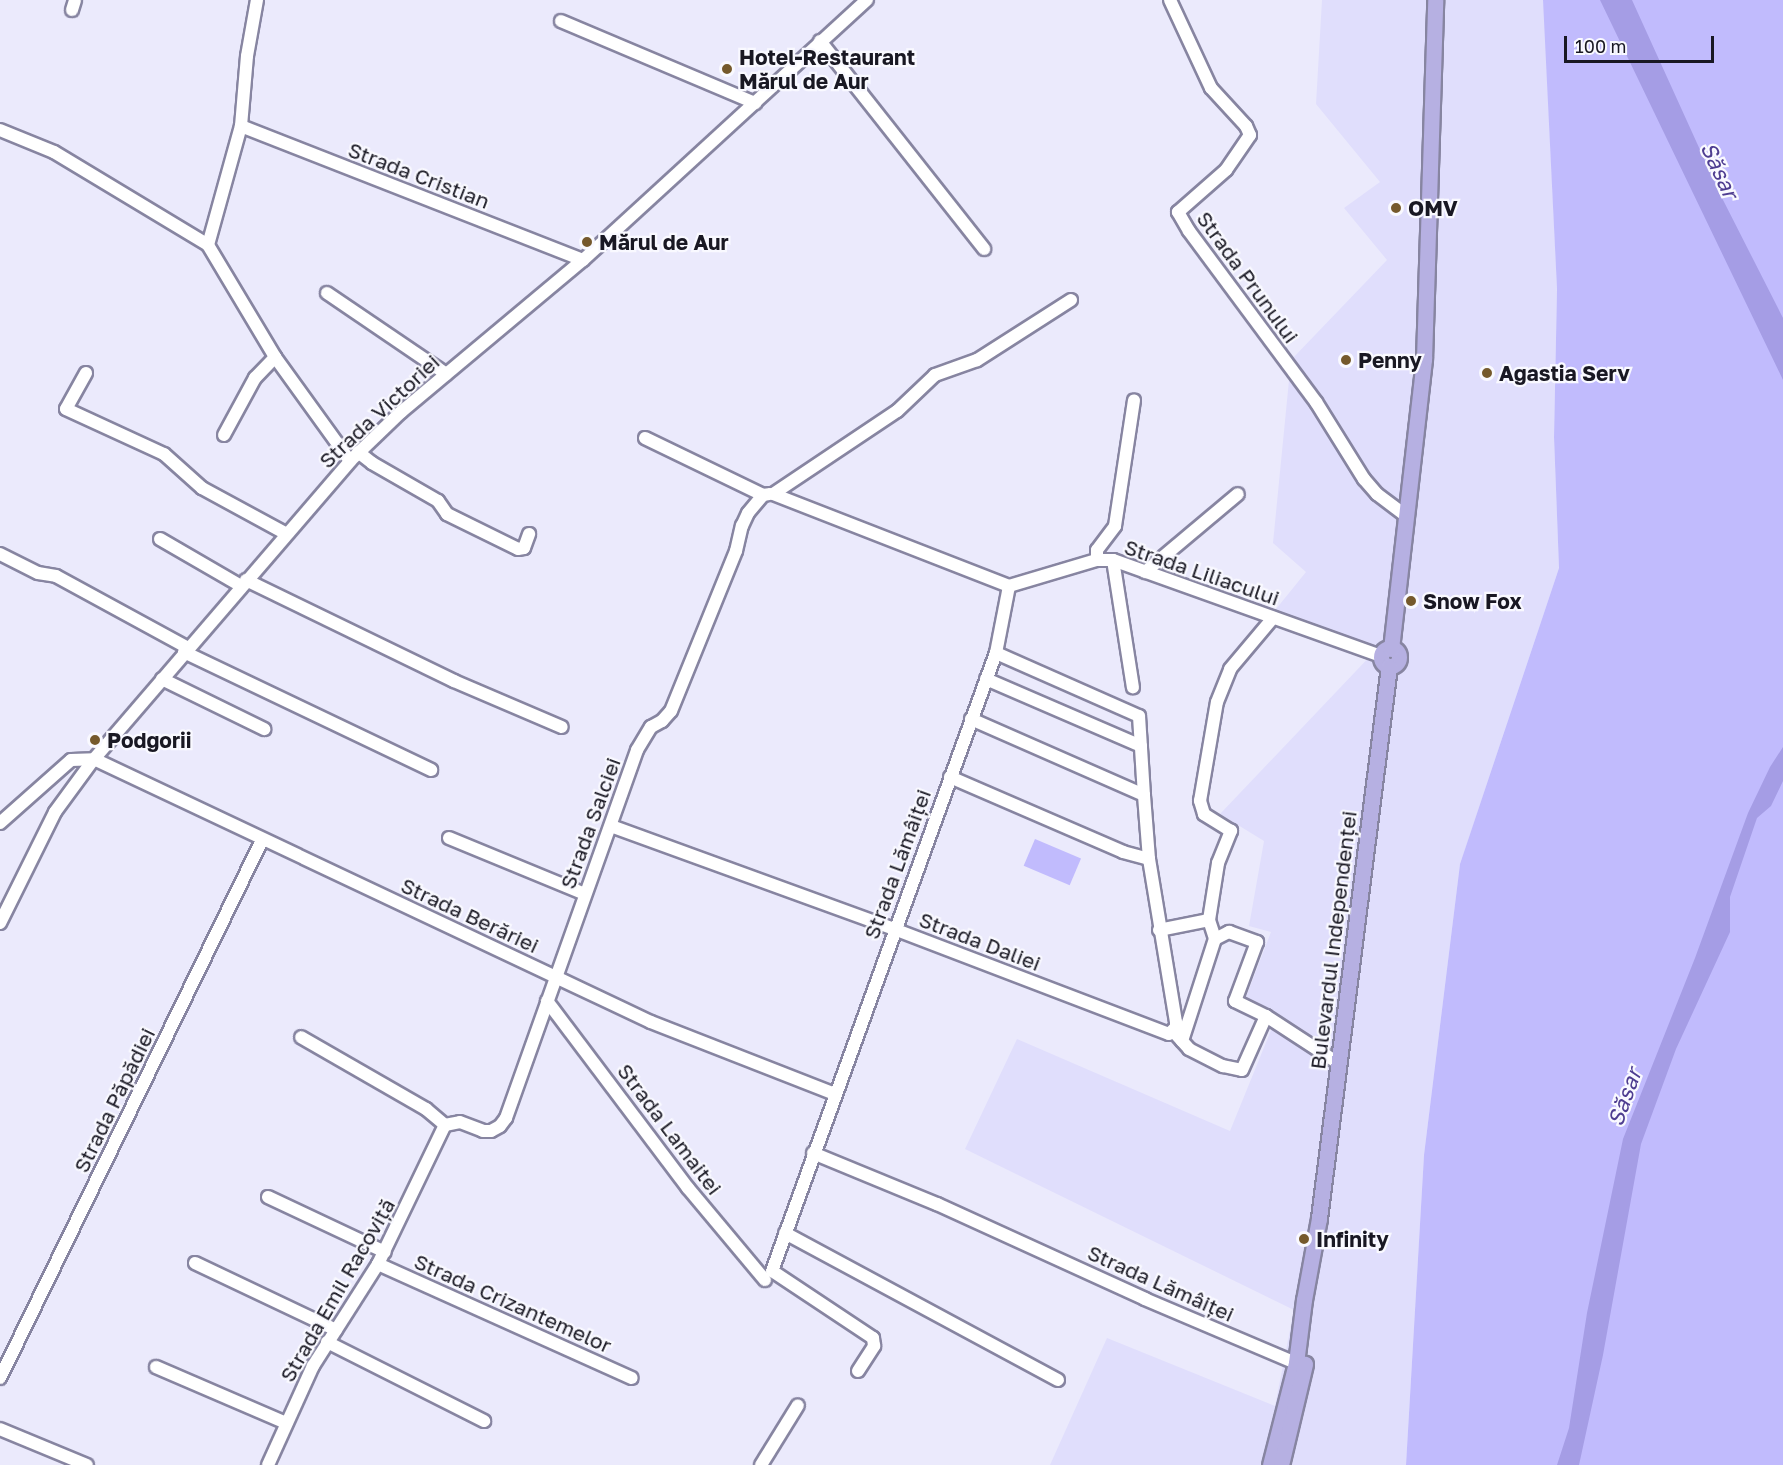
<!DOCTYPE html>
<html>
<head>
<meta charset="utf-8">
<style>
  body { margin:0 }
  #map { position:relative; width:1783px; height:1465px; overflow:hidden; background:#ebeafc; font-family:"Golos Text",sans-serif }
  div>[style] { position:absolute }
  .built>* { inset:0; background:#e0defc }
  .green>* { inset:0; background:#c1bbfd; transform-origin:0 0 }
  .water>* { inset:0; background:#a59de5 }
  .roads { filter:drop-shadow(2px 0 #8785a1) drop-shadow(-2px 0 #8785a1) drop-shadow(0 2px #8785a1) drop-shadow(0 -2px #8785a1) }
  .minor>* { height:12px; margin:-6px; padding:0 6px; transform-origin:6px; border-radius:6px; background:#fff }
  .major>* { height:15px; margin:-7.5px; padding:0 7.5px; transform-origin:7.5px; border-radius:7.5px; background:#b6b0e2 }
  .major>.ring { margin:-7.5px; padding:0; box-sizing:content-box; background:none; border:15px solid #b6b0e2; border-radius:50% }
  .dots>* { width:16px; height:16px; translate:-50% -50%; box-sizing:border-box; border:3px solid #f9f9ff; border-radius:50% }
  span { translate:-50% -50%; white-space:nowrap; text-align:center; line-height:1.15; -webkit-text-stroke:4.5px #f9f9ff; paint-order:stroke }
  .poi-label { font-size:21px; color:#191823; font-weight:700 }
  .left { translate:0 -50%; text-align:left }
  .street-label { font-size:21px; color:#191823 }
  .water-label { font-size:22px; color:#4e3d91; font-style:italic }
  .scale { position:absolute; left:1564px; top:36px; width:150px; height:27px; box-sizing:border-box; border:3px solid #191823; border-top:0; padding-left:8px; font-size:18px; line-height:21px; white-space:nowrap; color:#191823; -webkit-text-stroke:4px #f9f9ff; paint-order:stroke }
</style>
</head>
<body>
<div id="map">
  <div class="built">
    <i style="clip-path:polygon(1322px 0,1543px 0,1544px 7px,1557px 289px,1554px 437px,1559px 568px,1460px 864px,1424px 1155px,1406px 1465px,1050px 1465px,1107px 1338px,1275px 1406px,1294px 1310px,965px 1149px,1017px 1039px,1230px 1131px,1276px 1018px,1246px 997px,1271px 932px,1249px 926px,1264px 841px,1220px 814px,1375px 651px,1272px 614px,1306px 572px,1273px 543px,1291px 360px,1387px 260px,1344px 208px,1380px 182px,1316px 104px)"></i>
  </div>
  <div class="green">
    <i style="clip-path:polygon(1543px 0,1783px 0,1783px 1465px,1406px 1465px,1424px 1155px,1460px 864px,1559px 568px,1554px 437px,1557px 289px)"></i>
    <i style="left:1035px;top:839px;width:50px;height:29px;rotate:23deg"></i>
  </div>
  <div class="water">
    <i style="clip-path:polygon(1600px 0,1632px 0,1721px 196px,1783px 318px,1783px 380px)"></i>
    <i style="clip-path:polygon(1783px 747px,1783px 781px,1771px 806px,1757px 818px,1730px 897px,1730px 932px,1676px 1049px,1641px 1144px,1603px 1355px,1579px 1465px,1557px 1465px,1569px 1428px,1587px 1313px,1623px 1139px,1695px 958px,1748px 813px,1770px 767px)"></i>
  </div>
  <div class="roads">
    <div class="minor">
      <i style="left:1170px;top:0;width:97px;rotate:65deg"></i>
      <i style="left:1211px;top:88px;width:52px;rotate:47.4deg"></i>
      <i style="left:1246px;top:126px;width:10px;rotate:66deg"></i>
      <i style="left:1250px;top:135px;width:42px;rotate:124.4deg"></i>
      <i style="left:1226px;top:170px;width:64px;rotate:138.8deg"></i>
      <i style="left:1178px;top:212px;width:22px;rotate:60deg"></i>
      <i style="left:1189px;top:231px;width:213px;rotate:53.4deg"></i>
      <i style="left:1316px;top:402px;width:91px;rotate:58.1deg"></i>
      <i style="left:1364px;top:479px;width:20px;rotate:49deg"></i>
      <i style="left:1377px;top:494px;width:36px;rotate:37deg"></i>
      <i style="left:72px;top:10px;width:10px;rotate:-73deg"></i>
      <i style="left:561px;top:21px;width:211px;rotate:22.9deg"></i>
      <i style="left:820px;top:41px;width:265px;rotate:51.7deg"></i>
      <i style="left:241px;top:126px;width:367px;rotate:21.4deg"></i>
      <i style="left:0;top:130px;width:58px;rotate:22.2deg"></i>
      <i style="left:54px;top:152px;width:180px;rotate:31.1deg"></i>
      <i style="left:208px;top:245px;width:131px;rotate:59.1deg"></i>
      <i style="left:275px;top:357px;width:128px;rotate:54.2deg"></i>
      <i style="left:208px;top:245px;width:123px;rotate:-74.5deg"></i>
      <i style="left:241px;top:126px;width:70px;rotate:-85.1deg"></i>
      <i style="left:247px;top:56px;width:57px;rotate:-79.9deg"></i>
      <i style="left:327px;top:293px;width:144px;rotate:34.2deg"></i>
      <i style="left:1071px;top:300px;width:112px;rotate:147.4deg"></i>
      <i style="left:977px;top:360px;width:45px;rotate:160.3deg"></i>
      <i style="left:935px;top:375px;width:52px;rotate:136.5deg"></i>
      <i style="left:897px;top:411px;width:149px;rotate:146.2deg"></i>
      <i style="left:773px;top:494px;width:253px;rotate:21.3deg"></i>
      <i style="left:1009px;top:586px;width:92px;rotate:-16.5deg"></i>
      <i style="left:1097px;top:560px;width:16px"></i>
      <i style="left:1113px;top:560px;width:285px;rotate:19.7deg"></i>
      <i style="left:86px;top:373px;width:41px;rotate:119.1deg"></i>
      <i style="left:66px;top:409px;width:108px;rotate:24.7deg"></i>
      <i style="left:164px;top:454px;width:51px;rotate:41.8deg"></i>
      <i style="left:202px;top:488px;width:94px;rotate:28.5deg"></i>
      <i style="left:224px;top:435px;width:65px;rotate:-61.5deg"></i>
      <i style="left:255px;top:378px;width:29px;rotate:-46deg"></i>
      <i style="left:645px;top:438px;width:131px;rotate:25.8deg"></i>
      <i style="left:763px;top:495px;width:6px;rotate:-9deg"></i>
      <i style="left:358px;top:452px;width:18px;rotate:38deg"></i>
      <i style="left:372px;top:463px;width:76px;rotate:29.9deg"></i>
      <i style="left:438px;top:501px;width:16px;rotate:55deg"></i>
      <i style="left:447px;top:514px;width:79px;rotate:26.2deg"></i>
      <i style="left:518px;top:549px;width:6px;rotate:-9deg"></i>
      <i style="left:524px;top:548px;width:15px;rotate:-70deg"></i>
      <i style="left:160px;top:539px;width:94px;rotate:30.1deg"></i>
      <i style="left:0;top:554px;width:42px;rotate:26.6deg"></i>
      <i style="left:38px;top:573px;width:18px;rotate:9deg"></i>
      <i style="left:56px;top:576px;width:150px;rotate:28.6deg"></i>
      <i style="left:1097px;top:560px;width:10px;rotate:-90deg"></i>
      <i style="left:1097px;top:550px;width:30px;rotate:-53deg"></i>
      <i style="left:1115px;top:526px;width:127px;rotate:-81.4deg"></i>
      <i style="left:1113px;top:560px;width:129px;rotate:81.1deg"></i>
      <i style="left:1145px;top:572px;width:121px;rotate:-40deg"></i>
      <i style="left:246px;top:580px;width:231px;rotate:25.9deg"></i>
      <i style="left:454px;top:681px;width:117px;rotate:23.1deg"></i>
      <i style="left:184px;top:652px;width:274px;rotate:25.5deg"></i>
      <i style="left:996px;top:653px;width:156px;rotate:23.8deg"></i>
      <i style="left:1139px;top:716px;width:79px;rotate:86.4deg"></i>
      <i style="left:162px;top:679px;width:114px;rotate:26.1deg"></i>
      <i style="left:986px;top:679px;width:169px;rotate:23.4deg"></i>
      <i style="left:950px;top:777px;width:189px;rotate:23.4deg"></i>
      <i style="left:1123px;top:852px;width:27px;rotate:15deg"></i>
      <i style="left:0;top:823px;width:95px;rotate:-41.6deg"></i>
      <i style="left:71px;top:760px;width:23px;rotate:-2deg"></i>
      <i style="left:94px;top:759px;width:616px;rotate:25.28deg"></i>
      <i style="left:651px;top:1022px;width:198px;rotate:21.4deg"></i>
      <i style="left:611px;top:826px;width:301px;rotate:20deg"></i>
      <i style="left:894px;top:929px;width:294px;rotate:20.9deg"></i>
      <i style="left:1169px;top:1034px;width:10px;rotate:-45deg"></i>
      <i style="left:1176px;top:1027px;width:5px;rotate:-90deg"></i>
      <i style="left:1176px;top:1022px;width:165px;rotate:-99.4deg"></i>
      <i style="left:1149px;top:859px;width:64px;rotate:-94.5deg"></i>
      <i style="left:1144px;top:795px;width:189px;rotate:-156.3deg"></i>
      <i style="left:449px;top:838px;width:147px;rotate:22.4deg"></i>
      <i style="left:1209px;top:920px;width:20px;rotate:72deg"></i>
      <i style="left:1215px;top:939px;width:16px;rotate:-27deg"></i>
      <i style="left:1229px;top:932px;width:30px;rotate:20deg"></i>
      <i style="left:1257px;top:942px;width:63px;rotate:110.4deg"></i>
      <i style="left:1235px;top:1001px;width:34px;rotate:26deg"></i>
      <i style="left:1266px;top:1016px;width:86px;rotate:33.1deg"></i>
      <i style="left:0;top:923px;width:124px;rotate:-63.6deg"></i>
      <i style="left:55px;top:812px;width:66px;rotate:-53.7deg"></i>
      <i style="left:94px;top:759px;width:393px;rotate:-49.3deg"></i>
      <i style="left:350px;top:461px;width:71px;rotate:-43.9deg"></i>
      <i style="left:401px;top:412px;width:237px;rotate:-39.9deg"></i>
      <i style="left:583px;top:260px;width:385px;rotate:-42.5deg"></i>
      <i style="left:1159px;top:930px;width:51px;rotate:-11.3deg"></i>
      <i style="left:1209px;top:920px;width:58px;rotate:-81deg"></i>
      <i style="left:1218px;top:863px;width:35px;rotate:-68deg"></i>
      <i style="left:1231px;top:831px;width:32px;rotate:-148deg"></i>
      <i style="left:1204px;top:814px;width:14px;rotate:-107deg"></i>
      <i style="left:1200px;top:801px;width:100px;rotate:-80.3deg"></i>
      <i style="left:1217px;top:702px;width:35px;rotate:-68deg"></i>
      <i style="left:1230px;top:669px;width:67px;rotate:-49.9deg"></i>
      <i style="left:547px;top:1001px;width:234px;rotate:53deg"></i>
      <i style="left:688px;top:1188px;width:120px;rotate:50.1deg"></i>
      <i style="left:1173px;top:1031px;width:24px;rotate:48deg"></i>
      <i style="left:1189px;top:1049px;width:38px;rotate:27deg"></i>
      <i style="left:1223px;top:1066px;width:19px;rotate:12deg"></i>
      <i style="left:1242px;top:1070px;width:59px;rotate:-66deg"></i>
      <i style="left:1182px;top:1041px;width:107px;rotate:-72.1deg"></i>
      <i style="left:445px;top:1125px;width:15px;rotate:-11deg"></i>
      <i style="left:460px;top:1122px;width:25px;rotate:21deg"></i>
      <i style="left:483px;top:1131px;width:8px"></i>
      <i style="left:491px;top:1131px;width:10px;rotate:-29deg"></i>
      <i style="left:500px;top:1126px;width:10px;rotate:-53deg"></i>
      <i style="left:506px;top:1118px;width:391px;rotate:-70.4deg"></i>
      <i style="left:637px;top:750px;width:27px;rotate:-59deg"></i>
      <i style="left:651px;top:727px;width:13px;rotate:-29deg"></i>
      <i style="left:662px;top:721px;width:13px;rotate:-48deg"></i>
      <i style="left:671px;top:711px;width:173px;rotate:-67.9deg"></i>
      <i style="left:736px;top:551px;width:26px;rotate:-77deg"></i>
      <i style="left:742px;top:526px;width:14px;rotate:-65deg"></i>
      <i style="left:748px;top:513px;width:23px;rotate:-50deg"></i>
      <i style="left:813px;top:1153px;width:134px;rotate:22.4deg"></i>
      <i style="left:937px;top:1204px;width:229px;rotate:24.5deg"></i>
      <i style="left:1145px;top:1299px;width:164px;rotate:23deg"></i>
      <i style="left:268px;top:1197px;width:129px;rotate:25.2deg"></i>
      <i style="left:785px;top:1233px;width:310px;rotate:28.3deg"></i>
      <i style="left:195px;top:1263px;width:156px;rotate:25.4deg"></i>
      <i style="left:378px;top:1264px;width:278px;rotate:24.2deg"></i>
      <i style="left:327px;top:1342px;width:176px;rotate:26.7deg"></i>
      <i style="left:156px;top:1367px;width:142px;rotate:23.3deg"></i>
      <i style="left:858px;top:1371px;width:30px;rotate:-57deg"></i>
      <i style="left:874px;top:1346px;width:8px;rotate:-97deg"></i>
      <i style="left:873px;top:1338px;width:121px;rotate:-146.4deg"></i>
      <i style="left:772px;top:1271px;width:657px;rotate:-70.08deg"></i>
      <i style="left:996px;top:653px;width:68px;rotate:-79deg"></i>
      <i style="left:0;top:1378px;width:598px;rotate:-64.03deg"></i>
      <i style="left:0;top:1429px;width:94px;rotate:22.5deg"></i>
      <i style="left:268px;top:1465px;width:109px;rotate:-65.6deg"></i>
      <i style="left:313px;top:1366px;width:121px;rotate:-57.5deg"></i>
      <i style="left:378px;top:1264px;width:154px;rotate:-64.3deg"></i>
      <i style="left:445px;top:1125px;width:25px;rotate:-140deg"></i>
      <i style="left:426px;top:1109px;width:144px;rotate:-150.1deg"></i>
      <i style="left:761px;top:1465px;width:70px;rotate:-58.3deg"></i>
    </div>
    <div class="major">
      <i class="ring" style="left:1381px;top:648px;width:3px;height:3px"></i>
      <i style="left:1391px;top:649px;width:292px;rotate:-83.5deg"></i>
      <i style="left:1424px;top:359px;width:359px;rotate:-88.2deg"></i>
      <i style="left:1270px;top:1465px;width:105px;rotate:-75.7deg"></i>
      <i style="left:1296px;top:1363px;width:64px;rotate:-82.8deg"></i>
      <i style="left:1304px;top:1300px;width:83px;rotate:-79.6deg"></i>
      <i style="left:1319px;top:1218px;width:556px;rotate:-82.77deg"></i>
      <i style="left:1281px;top:1465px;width:104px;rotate:-76.6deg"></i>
    </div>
  </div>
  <div class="dots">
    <i style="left:727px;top:69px;background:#75592c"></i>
    <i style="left:1396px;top:208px;background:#75592c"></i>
    <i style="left:587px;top:242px;background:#75592c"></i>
    <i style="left:1346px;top:360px;background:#75592c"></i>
    <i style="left:1487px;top:373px;background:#75592c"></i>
    <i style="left:1411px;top:601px;background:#75592c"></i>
    <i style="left:95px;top:740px;background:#75592c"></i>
    <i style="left:1304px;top:1239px;background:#75592c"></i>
  </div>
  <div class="poi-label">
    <span class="left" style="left:739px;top:69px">Hotel-Restaurant<br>Mărul de Aur</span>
    <span class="left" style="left:1408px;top:208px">OMV</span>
    <span class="left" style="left:599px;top:242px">Mărul de Aur</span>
    <span class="left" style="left:1358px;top:360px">Penny</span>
    <span class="left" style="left:1499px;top:373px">Agastia Serv</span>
    <span class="left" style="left:1423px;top:601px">Snow Fox</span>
    <span class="left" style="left:107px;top:740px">Podgorii</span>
    <span class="left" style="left:1316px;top:1239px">Infinity</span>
  </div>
  <div class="street-label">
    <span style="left:419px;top:175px;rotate:21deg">Strada Cristian</span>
    <span style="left:1248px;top:277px;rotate:54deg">Strada Prunului</span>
    <span style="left:379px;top:411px;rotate:-43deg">Strada Victoriei</span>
    <span style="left:1202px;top:572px;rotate:19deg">Strada Liliacului</span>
    <span style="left:590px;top:823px;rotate:-70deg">Strada Salciei</span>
    <span style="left:897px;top:864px;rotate:-70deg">Strada Lămâiței</span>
    <span style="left:470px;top:915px;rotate:25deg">Strada Berăriei</span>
    <span style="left:1333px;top:940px;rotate:-83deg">Bulevardul Independenței</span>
    <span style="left:980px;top:941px;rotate:21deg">Strada Daliei</span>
    <span style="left:114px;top:1100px;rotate:-64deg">Strada Păpădiei</span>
    <span style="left:670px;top:1129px;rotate:53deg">Strada Lamaitei</span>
    <span style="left:1161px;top:1283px;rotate:24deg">Strada Lămâiței</span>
    <span style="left:337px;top:1290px;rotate:-60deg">Strada Emil Racoviță</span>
    <span style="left:513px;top:1303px;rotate:24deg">Strada Crizantemelor</span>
  </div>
  <div class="water-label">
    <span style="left:1720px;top:170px;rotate:65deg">Săsar</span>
    <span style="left:1624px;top:1097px;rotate:-70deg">Săsar</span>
  </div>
  <div class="scale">100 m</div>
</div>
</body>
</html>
